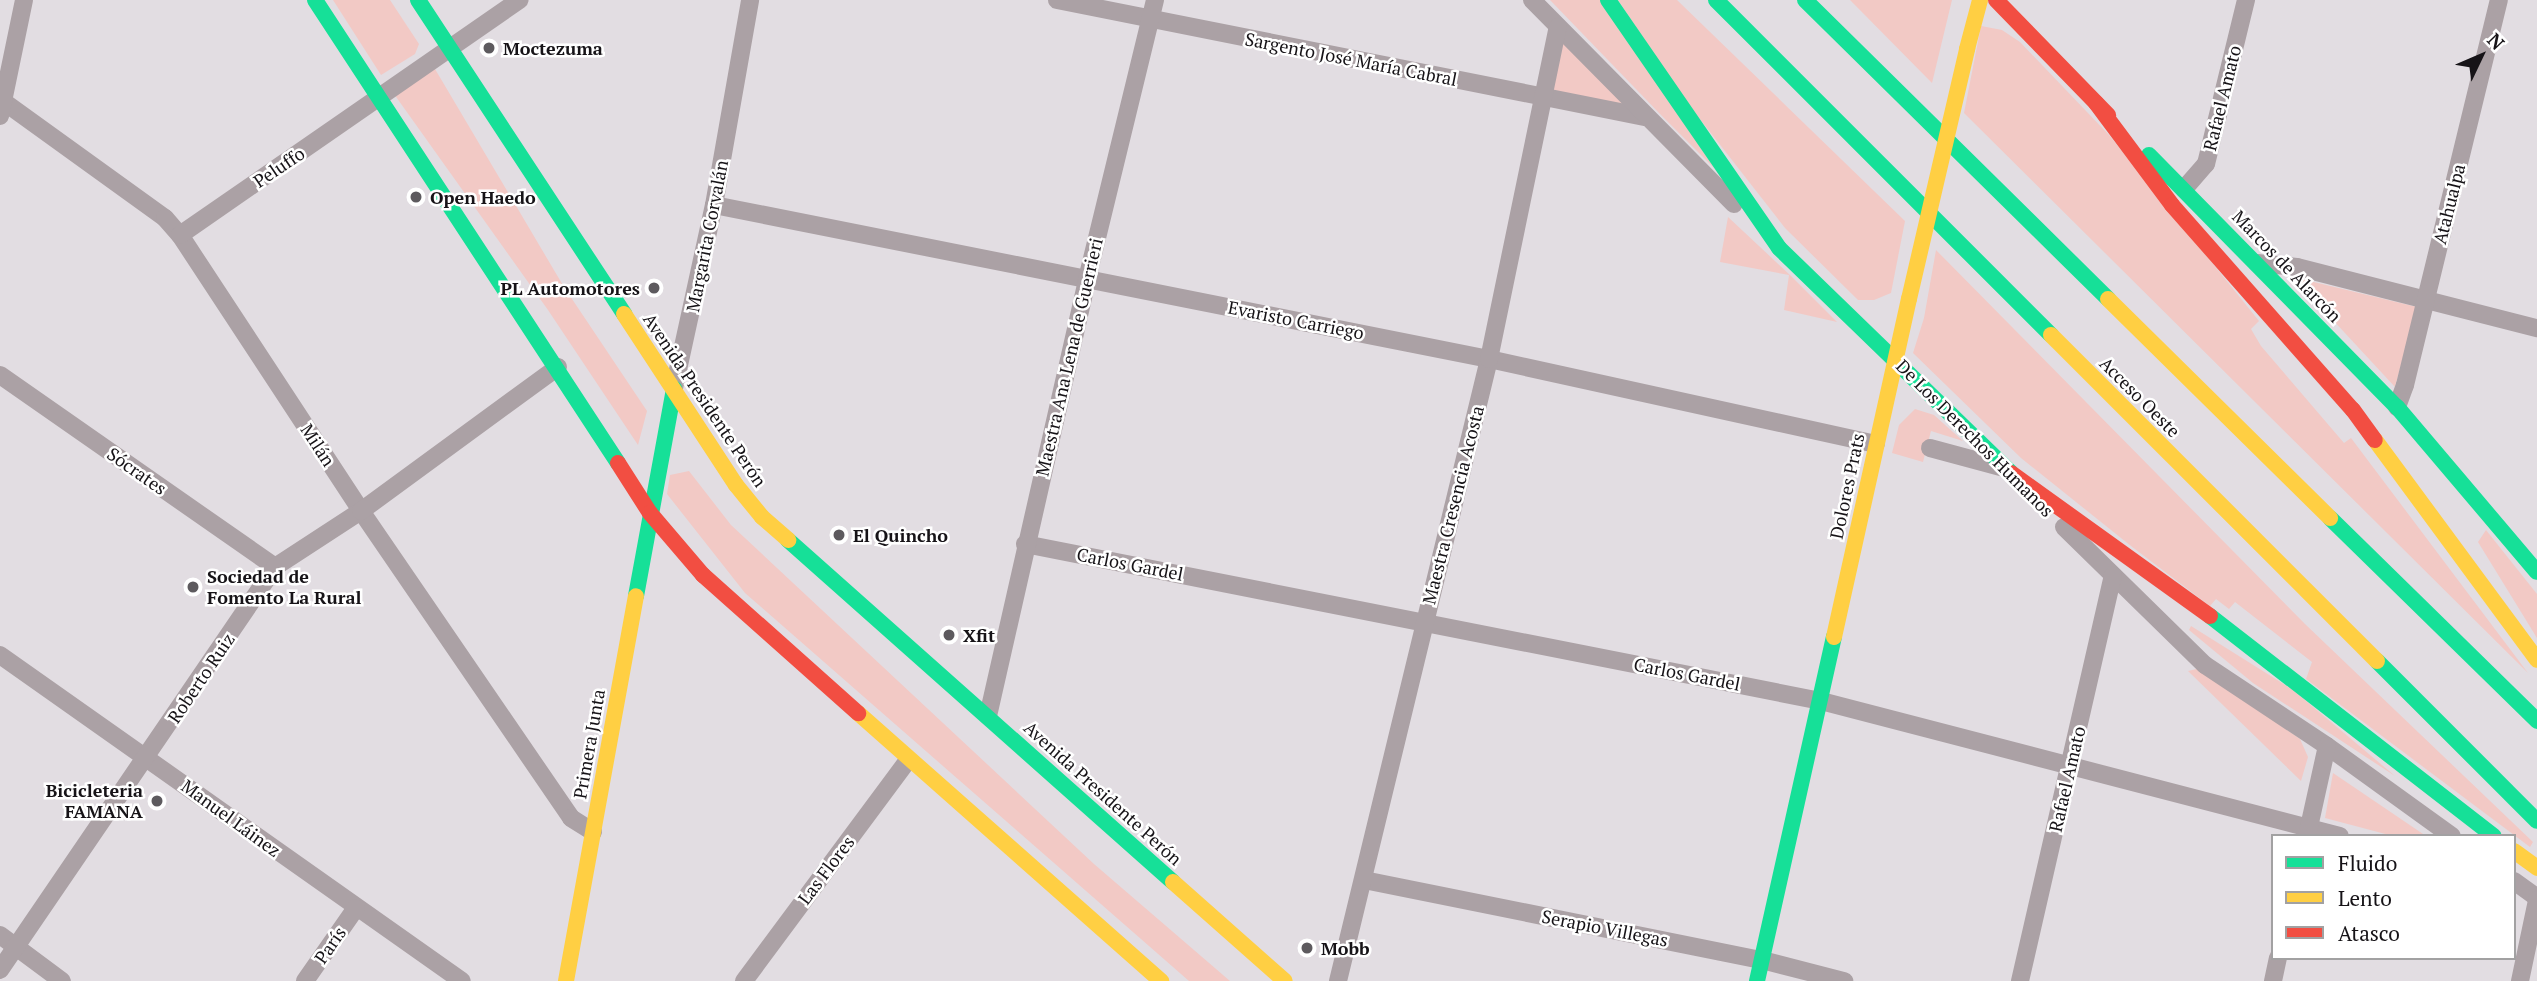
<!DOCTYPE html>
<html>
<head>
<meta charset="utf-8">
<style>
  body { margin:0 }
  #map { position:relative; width:2537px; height:981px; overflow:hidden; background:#e2dde2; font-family:"PT Serif",serif }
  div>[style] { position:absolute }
  .green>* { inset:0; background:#f2c9c5 }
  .street>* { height:18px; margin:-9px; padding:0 9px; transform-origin:9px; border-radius:9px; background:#aba1a5 }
  .fast>* { height:16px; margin:-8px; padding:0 8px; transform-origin:8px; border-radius:8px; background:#16e098 }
  .slow>* { height:16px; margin:-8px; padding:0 8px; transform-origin:8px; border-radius:8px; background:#ffcf43 }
  .jam>* { height:16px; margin:-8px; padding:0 8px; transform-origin:8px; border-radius:8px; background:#f24e42 }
  .slow-bridge>* { height:16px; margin:-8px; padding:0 8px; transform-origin:8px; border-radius:8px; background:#ffcf43 }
  .dots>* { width:19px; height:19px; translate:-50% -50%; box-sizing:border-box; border:4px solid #fff; border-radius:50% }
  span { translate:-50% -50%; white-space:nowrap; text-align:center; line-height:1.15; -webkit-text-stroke:5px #fff; paint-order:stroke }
  .poi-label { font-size:18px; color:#161317; font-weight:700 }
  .left { translate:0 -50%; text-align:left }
  .right { translate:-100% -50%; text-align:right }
  .street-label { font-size:18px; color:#161317 }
  .legend { position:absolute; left:2271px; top:834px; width:245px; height:126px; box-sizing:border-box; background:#fff; border:2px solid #a2a1a2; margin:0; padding:9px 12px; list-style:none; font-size:21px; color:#161317 }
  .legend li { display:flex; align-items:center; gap:14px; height:35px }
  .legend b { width:35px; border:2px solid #a2a1a2 }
  .north { position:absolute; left:2446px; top:21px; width:70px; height:70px; -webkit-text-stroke:5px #fff; paint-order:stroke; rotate:46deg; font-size:19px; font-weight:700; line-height:28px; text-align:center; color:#161317 }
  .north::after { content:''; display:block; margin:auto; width:24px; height:32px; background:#161317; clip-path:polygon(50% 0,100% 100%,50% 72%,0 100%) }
</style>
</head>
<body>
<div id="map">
  <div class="green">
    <i style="clip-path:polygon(333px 0,390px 0,419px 44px,415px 54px,381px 75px)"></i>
    <i style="clip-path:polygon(1550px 0,1601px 0,1715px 169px,1661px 115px)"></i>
    <i style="clip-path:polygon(1618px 0,1677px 0,1905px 221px,1891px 293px,1874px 300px,1858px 300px,1785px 228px,1685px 100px)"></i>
    <i style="clip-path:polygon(1850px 0,1952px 0,1932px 83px)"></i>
    <i style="clip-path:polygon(1981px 26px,2002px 30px,2020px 42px,2109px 135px,2259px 321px,2251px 329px,2261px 346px,2344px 443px,2351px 438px,2528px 673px,1964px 113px)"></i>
    <i style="clip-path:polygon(1560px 38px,1626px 106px,1551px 92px)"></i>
    <i style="clip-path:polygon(435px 69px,564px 287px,647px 411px,638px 445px,548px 310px,394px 94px)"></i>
    <i style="clip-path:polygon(1728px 217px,1790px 275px,1837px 322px,1784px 310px,1789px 275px,1720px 262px)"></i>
    <i style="clip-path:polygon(1936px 250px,2305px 624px,2533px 842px,2530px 847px,2306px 679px,2312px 662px,2235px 602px,2229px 609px,2216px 599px,2210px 606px,2131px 546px,2021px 458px,1913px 353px,1924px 318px)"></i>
    <i style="clip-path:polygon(2293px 277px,2417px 307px,2395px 387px)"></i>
    <i style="clip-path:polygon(1915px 409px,1934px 415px,1963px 441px,1931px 431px,1923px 462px,1892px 453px,1899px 425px)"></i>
    <i style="clip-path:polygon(689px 471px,731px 525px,1094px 864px,1230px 981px,1189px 981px,745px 593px,667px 494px,670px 475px)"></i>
    <i style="clip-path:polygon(2486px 530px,2537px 594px,2537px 638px,2478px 542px)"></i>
    <i style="clip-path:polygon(2191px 626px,2293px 690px,2395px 776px,2253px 683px,2189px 630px)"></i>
    <i style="clip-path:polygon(2201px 668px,2300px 739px,2308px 757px,2301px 781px,2188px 671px)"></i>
    <i style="clip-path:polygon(2333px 773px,2426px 836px,2393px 836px,2325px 818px)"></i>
  </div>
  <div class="street">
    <i style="left:1057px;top:0;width:600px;rotate:11.25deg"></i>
    <i style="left:1532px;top:0;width:287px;rotate:45.3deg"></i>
    <i style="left:0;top:99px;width:203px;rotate:35.8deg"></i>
    <i style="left:165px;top:218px;width:23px;rotate:49deg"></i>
    <i style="left:180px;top:235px;width:330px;rotate:56.7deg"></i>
    <i style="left:361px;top:511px;width:372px;rotate:55.6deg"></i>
    <i style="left:571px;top:818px;width:26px;rotate:32deg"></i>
    <i style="left:0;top:116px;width:118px;rotate:-78.3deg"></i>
    <i style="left:2184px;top:189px;width:33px;rotate:-49deg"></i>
    <i style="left:2206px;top:164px;width:169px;rotate:-76.3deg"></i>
    <i style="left:714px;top:205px;width:790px;rotate:11.24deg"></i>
    <i style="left:1489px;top:359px;width:396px;rotate:12.4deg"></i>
    <i style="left:180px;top:235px;width:413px;rotate:-34.7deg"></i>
    <i style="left:2257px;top:263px;width:40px;rotate:5.7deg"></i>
    <i style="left:2297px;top:267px;width:248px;rotate:14.3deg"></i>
    <i style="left:0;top:375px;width:335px;rotate:34.9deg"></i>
    <i style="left:674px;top:388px;width:187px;rotate:-77.7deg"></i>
    <i style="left:714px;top:205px;width:208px;rotate:-80deg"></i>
    <i style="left:2397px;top:407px;width:23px;rotate:-70deg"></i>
    <i style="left:2405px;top:385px;width:396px;rotate:-76.3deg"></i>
    <i style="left:1930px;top:448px;width:77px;rotate:15.1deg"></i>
    <i style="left:2064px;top:527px;width:197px;rotate:44.4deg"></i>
    <i style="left:2205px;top:665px;width:146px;rotate:33.6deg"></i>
    <i style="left:2327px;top:746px;width:154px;rotate:35.8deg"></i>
    <i style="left:1025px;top:544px;width:811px;rotate:11.16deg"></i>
    <i style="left:1821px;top:701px;width:536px;rotate:14.58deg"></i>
    <i style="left:0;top:655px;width:565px;rotate:35.21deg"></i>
    <i style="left:988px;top:716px;width:448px;rotate:-77.2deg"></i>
    <i style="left:1087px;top:279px;width:287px;rotate:-76.3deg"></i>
    <i style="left:2307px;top:836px;width:92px;rotate:-77.5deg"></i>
    <i style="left:1364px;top:880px;width:406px;rotate:11.4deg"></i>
    <i style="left:1762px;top:960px;width:85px;rotate:14.4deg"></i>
    <i style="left:2514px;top:881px;width:29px;rotate:36deg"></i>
    <i style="left:0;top:935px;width:77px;rotate:36.6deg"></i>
    <i style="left:0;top:970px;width:488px;rotate:-55.7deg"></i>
    <i style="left:275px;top:567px;width:103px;rotate:-33.1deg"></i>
    <i style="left:361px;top:511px;width:244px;rotate:-36.2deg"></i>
    <i style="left:305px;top:981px;width:89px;rotate:-55.1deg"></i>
    <i style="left:744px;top:981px;width:275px;rotate:-53.4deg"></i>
    <i style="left:1338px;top:981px;width:640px;rotate:-76.35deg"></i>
    <i style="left:1489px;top:359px;width:339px;rotate:-78.3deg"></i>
    <i style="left:2020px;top:981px;width:416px;rotate:-77.1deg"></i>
    <i style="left:2273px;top:981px;width:24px;rotate:-78deg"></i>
    <i style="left:2520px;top:981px;width:83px;rotate:-78.1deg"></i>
  </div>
  <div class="fast">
    <i style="left:315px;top:0;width:553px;rotate:56.8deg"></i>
    <i style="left:418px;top:0;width:376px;rotate:56.7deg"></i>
    <i style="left:1608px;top:0;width:301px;rotate:55.4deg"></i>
    <i style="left:1716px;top:0;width:474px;rotate:45deg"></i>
    <i style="left:1805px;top:0;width:426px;rotate:44.6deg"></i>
    <i style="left:2149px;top:155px;width:354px;rotate:45.5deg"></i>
    <i style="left:2397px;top:407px;width:216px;rotate:49.7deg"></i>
    <i style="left:1779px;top:248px;width:323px;rotate:44.1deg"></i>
    <i style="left:2330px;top:518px;width:290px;rotate:44.4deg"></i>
    <i style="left:788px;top:540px;width:515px;rotate:41.62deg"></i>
    <i style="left:636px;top:596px;width:211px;rotate:-79.6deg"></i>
    <i style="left:2210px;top:616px;width:359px;rotate:37.8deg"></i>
    <i style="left:2377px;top:661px;width:226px;rotate:45deg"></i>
    <i style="left:1757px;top:981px;width:353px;rotate:-77.4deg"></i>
  </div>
  <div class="slow">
    <i style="left:1967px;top:49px;width:51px;rotate:-75.1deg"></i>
    <i style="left:2108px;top:299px;width:312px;rotate:44.6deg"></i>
    <i style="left:624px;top:314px;width:204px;rotate:56.8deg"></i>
    <i style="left:736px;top:485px;width:41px;rotate:50.9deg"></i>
    <i style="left:762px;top:517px;width:35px;rotate:41deg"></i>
    <i style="left:2051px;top:335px;width:461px;rotate:45deg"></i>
    <i style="left:2375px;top:440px;width:273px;rotate:53.6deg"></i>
    <i style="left:1834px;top:637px;width:346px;rotate:-77.5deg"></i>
    <i style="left:858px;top:713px;width:405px;rotate:41.5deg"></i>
    <i style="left:2514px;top:851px;width:29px;rotate:36deg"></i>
    <i style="left:1173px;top:882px;width:149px;rotate:41.5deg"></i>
    <i style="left:566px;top:981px;width:391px;rotate:-79.7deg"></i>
  </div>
  <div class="jam">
    <i style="left:1996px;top:0;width:161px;rotate:45.8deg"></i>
    <i style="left:2096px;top:103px;width:127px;rotate:53.3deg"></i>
    <i style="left:2172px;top:205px;width:273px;rotate:48.6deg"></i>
    <i style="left:2353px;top:410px;width:37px;rotate:54deg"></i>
    <i style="left:618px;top:463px;width:59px;rotate:57.4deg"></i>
    <i style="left:650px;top:513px;width:82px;rotate:49.5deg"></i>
    <i style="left:703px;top:575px;width:208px;rotate:41.7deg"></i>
    <i style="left:2011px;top:473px;width:245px;rotate:35.7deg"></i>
  </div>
  <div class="slow-bridge">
    <i style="left:1909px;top:299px;width:257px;rotate:-76.9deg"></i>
  </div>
  <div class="dots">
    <i style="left:489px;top:48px;background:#5d5a5e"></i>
    <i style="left:416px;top:197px;background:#5d5a5e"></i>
    <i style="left:654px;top:288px;background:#5d5a5e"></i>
    <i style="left:839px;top:535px;background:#5d5a5e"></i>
    <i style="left:193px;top:587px;background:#5d5a5e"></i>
    <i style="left:949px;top:635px;background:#5d5a5e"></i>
    <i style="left:157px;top:801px;background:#5d5a5e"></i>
    <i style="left:1307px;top:948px;background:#5d5a5e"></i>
  </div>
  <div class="poi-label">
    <span class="left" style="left:503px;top:48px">Moctezuma</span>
    <span class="left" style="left:430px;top:197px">Open Haedo</span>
    <span class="right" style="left:640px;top:288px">PL Automotores</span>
    <span class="left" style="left:853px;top:535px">El Quincho</span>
    <span class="left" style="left:207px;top:587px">Sociedad de<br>Fomento La Rural</span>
    <span class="left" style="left:963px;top:635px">Xfit</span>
    <span class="right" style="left:143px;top:801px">Bicicleteria<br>FAMANA</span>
    <span class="left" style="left:1321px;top:948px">Mobb</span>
  </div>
  <div class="street-label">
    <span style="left:1351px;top:59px;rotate:11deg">Sargento José María Cabral</span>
    <span style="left:2222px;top:98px;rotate:-76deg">Rafael Amato</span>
    <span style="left:279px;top:167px;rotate:-34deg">Peluffo</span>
    <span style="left:2449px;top:204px;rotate:-76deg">Atahualpa</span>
    <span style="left:707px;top:236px;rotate:-79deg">Margarita Corvalán</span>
    <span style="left:2287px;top:266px;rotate:46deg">Marcos de Alarcón</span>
    <span style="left:1296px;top:320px;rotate:11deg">Evaristo Carriego</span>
    <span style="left:1069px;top:357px;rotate:-77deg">Maestra Ana Lena de Guerrieri</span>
    <span style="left:2140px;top:397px;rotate:45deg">Acceso Oeste</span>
    <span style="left:705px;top:400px;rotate:56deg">Avenida Presidente Perón</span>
    <span style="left:1975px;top:438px;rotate:45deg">De Los Derechos Humanos</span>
    <span style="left:318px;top:445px;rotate:57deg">Milán</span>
    <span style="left:137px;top:471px;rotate:35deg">Sócrates</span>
    <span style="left:1847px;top:486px;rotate:-78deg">Dolores Prats</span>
    <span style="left:1453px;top:505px;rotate:-76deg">Maestra Cresencia Acosta</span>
    <span style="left:1130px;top:564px;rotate:11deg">Carlos Gardel</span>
    <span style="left:1687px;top:674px;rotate:11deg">Carlos Gardel</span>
    <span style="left:201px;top:678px;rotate:-56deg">Roberto Ruiz</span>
    <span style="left:589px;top:744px;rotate:-80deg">Primera Junta</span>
    <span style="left:2067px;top:779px;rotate:-77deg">Rafael Amato</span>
    <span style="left:1103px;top:793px;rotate:42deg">Avenida Presidente Perón</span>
    <span style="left:231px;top:818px;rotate:36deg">Manuel Láinez</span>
    <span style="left:826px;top:870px;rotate:-53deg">Las Flores</span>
    <span style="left:1605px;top:928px;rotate:11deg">Serapio Villegas</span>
    <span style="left:330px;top:945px;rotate:-55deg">París</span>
  </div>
  <ul class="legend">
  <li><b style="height:9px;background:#16e098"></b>Fluido</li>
  <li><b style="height:9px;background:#ffcf43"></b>Lento</li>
  <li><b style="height:9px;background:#f24e42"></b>Atasco</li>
  </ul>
  <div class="north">N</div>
</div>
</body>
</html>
